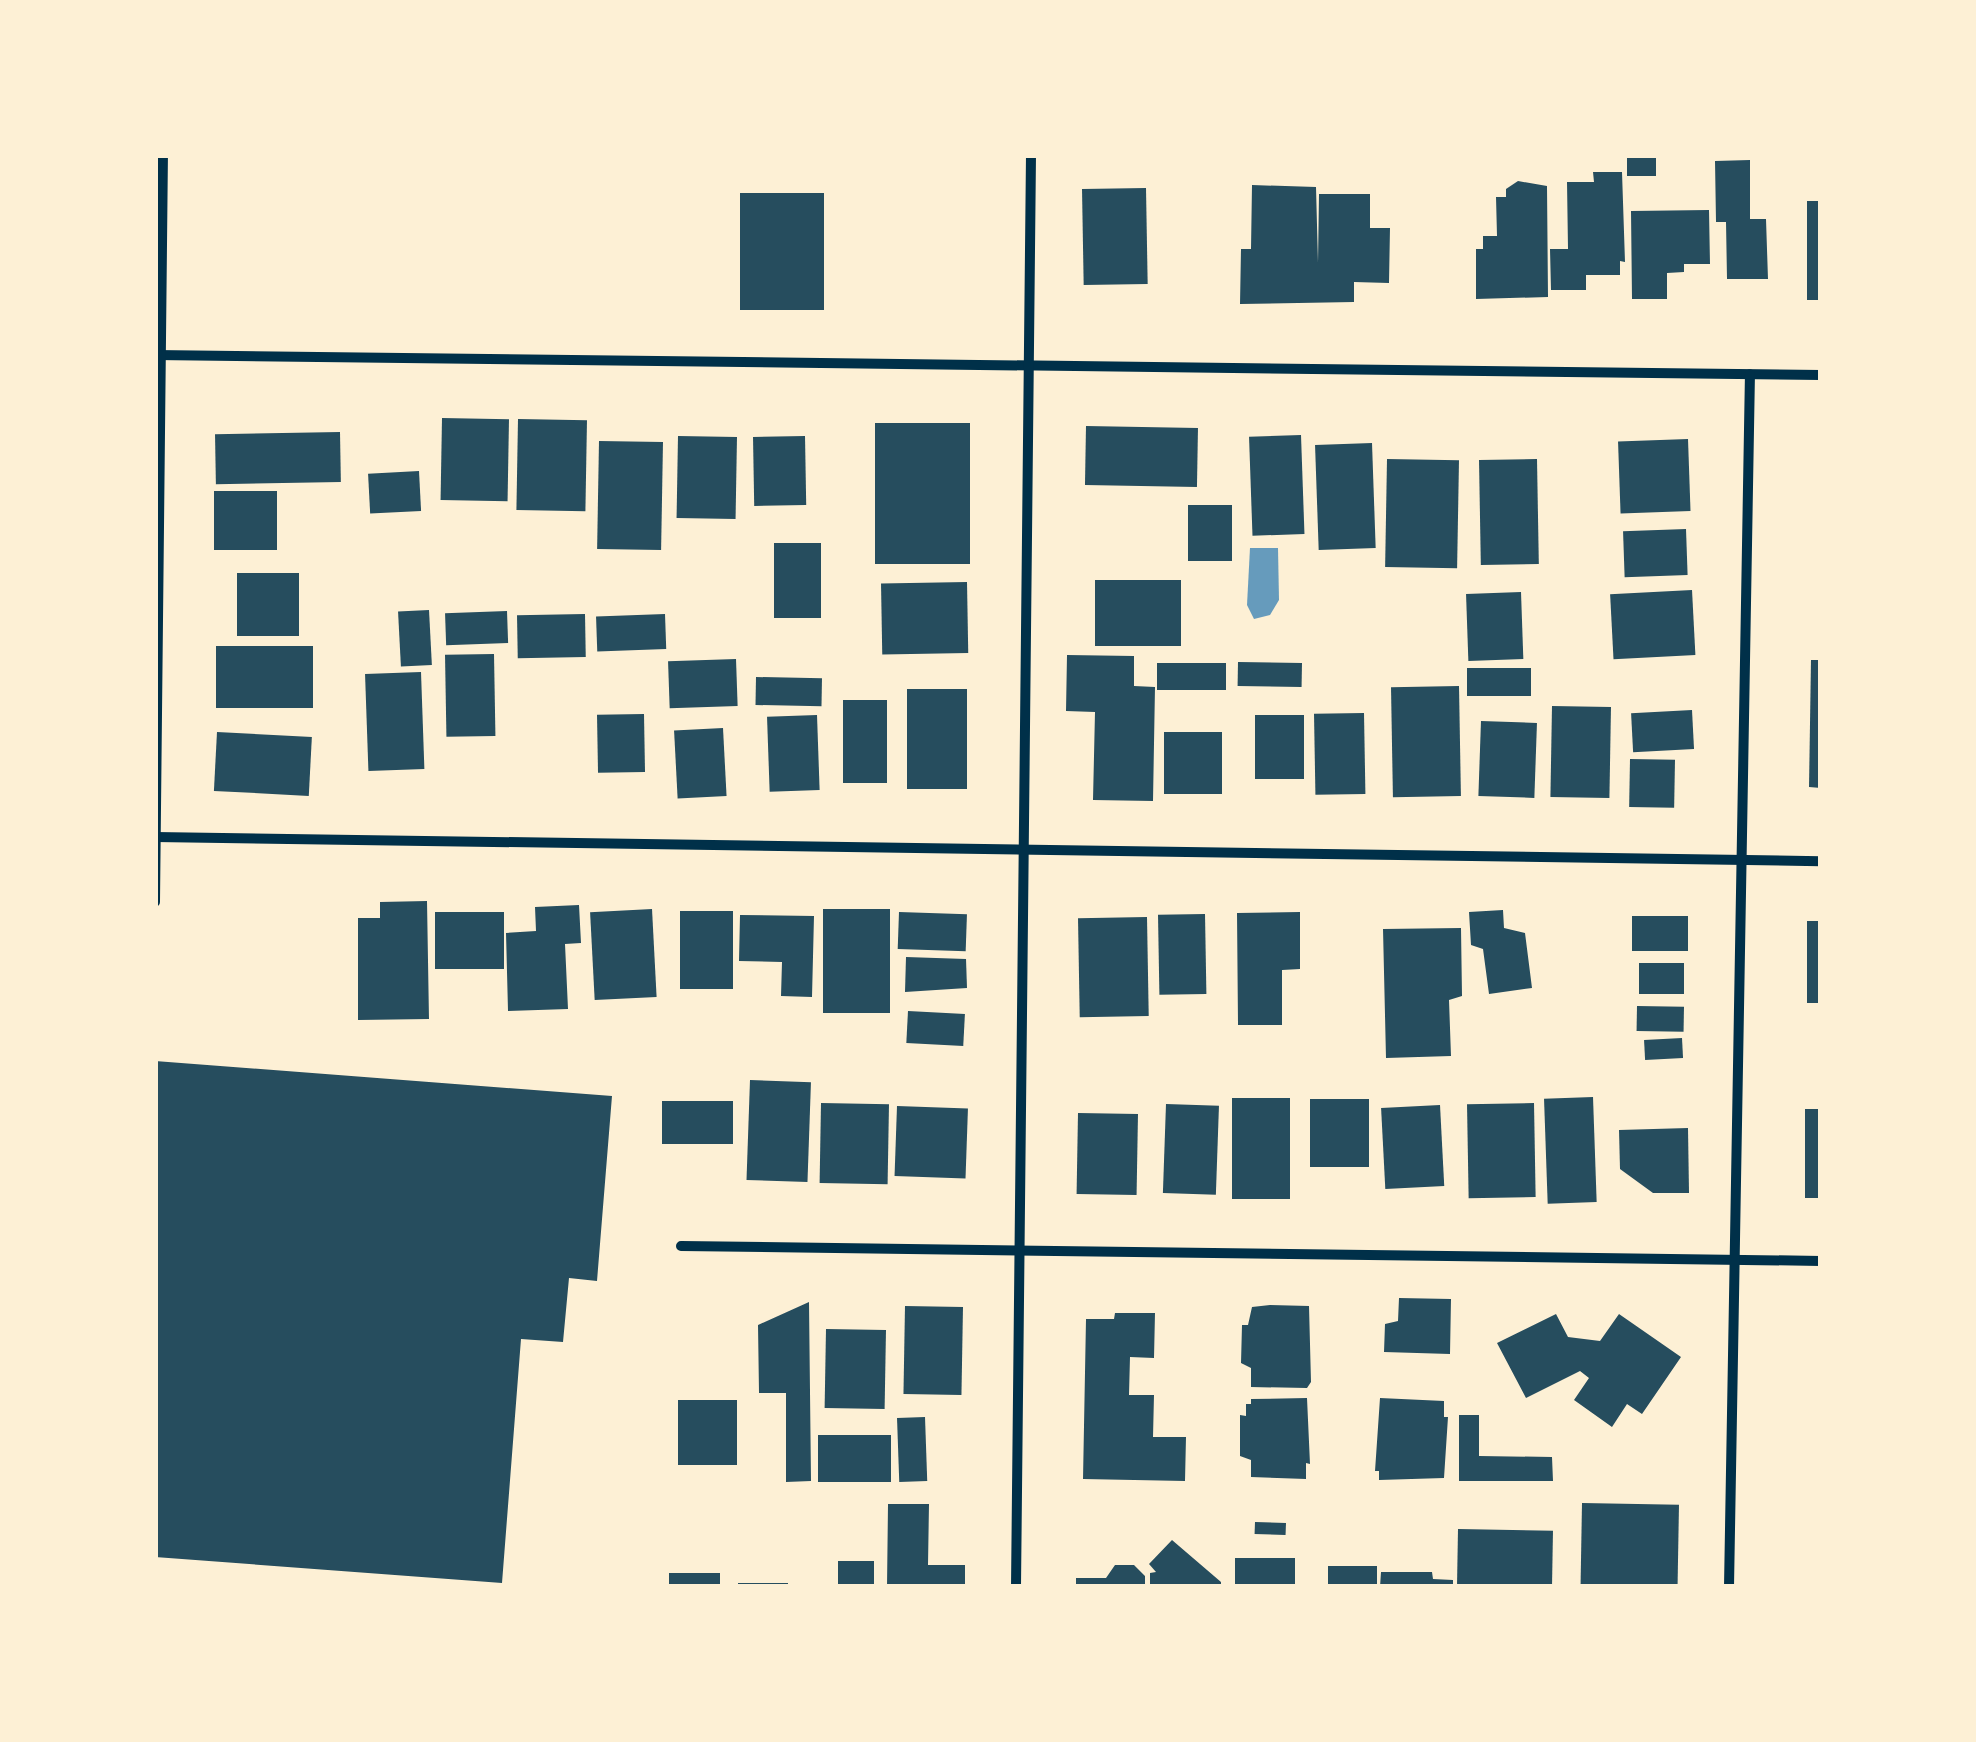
<!DOCTYPE html>
<html>
<head>
<meta charset="utf-8">
<style>
  body { margin:0 }
  #map { position:relative; width:1976px; height:1742px; overflow:hidden; background:#fdf0d5; font-family:"Space Grotesk",sans-serif }
  div>[style] { position:absolute }
  .water>* { inset:0; background:#669bbc }
  .building>* { inset:0; background:#264d5e; transform-origin:0 0 }
  .minor>* { height:10px; margin:-5px; padding:0 5px; transform-origin:5px; border-radius:5px; background:#003049 }
  span { translate:-50% -50%; white-space:nowrap; text-align:center; line-height:1.15; -webkit-text-stroke:8px #fdf0d5; paint-order:stroke }
  .frame { position:absolute; inset:0; border:158px solid #fdf0d5; pointer-events:none }
</style>
</head>
<body>
<div id="map">
  <div class="water">
    <i style="clip-path:polygon(1250px 548px,1278px 548px,1279px 600px,1270px 615px,1254px 619px,1247px 605px)"></i>
  </div>
  <div class="building">
    <i style="left:1627px;top:155px;width:29px;height:21px"></i>
    <i style="clip-path:polygon(1750px 160px,1750px 219px,1766px 219px,1768px 279px,1727px 279px,1726px 222px,1716px 222px,1715px 161px)"></i>
    <i style="clip-path:polygon(1593px 172px,1622px 172px,1625px 262px,1620px 261px,1620px 275px,1586px 275px,1586px 290px,1551px 290px,1550px 249px,1568px 249px,1567px 182px,1594px 182px)"></i>
    <i style="clip-path:polygon(1518px 181px,1547px 186px,1548px 297px,1476px 299px,1476px 249px,1483px 249px,1483px 236px,1497px 236px,1496px 197px,1506px 197px,1506px 189px)"></i>
    <i style="clip-path:polygon(1252px 185px,1316px 187px,1318px 263px,1319px 194px,1370px 194px,1370px 228px,1390px 228px,1389px 283px,1354px 282px,1354px 302px,1240px 304px,1241px 249px,1251px 249px)"></i>
    <i style="left:1146px;top:188px;width:96px;height:64px;rotate:89deg"></i>
    <i style="left:740px;top:193px;width:84px;height:117px"></i>
    <i style="left:1807px;top:201px;width:14px;height:99px"></i>
    <i style="clip-path:polygon(1709px 210px,1710px 264px,1684px 264px,1684px 272px,1667px 273px,1667px 299px,1632px 299px,1631px 211px)"></i>
    <i style="left:442px;top:418px;width:67px;height:82px;rotate:1deg"></i>
    <i style="left:518px;top:419px;width:69px;height:91px;rotate:1deg"></i>
    <i style="left:875px;top:423px;width:95px;height:141px"></i>
    <i style="left:1086px;top:426px;width:112px;height:59px;rotate:1deg"></i>
    <i style="left:340px;top:432px;width:50px;height:125px;rotate:89deg"></i>
    <i style="left:1301px;top:435px;width:99px;height:52px;rotate:88deg"></i>
    <i style="left:678px;top:436px;width:59px;height:82px;rotate:1deg"></i>
    <i style="left:805px;top:436px;width:69px;height:52px;rotate:89deg"></i>
    <i style="left:1688px;top:439px;width:72px;height:70px;rotate:88deg"></i>
    <i style="left:599px;top:441px;width:64px;height:108px;rotate:1deg"></i>
    <i style="left:1372px;top:443px;width:105px;height:57px;rotate:88deg"></i>
    <i style="left:1387px;top:459px;width:72px;height:108px;rotate:1deg"></i>
    <i style="left:1537px;top:459px;width:105px;height:58px;rotate:89deg"></i>
    <i style="left:419px;top:471px;width:40px;height:51px;rotate:87deg"></i>
    <i style="left:277px;top:491px;width:59px;height:63px;rotate:90deg"></i>
    <i style="left:1188px;top:505px;width:44px;height:56px"></i>
    <i style="left:1686px;top:529px;width:46px;height:63px;rotate:88deg"></i>
    <i style="left:774px;top:543px;width:47px;height:75px"></i>
    <i style="left:237px;top:573px;width:62px;height:63px"></i>
    <i style="left:1095px;top:580px;width:86px;height:66px"></i>
    <i style="left:967px;top:582px;width:71px;height:86px;rotate:89deg"></i>
    <i style="left:1692px;top:590px;width:65px;height:82px;rotate:87deg"></i>
    <i style="left:1521px;top:592px;width:67px;height:55px;rotate:88deg"></i>
    <i style="left:429px;top:610px;width:55px;height:31px;rotate:87deg"></i>
    <i style="left:507px;top:611px;width:32px;height:62px;rotate:88deg"></i>
    <i style="left:585px;top:614px;width:43px;height:68px;rotate:89deg"></i>
    <i style="left:665px;top:614px;width:35px;height:69px;rotate:88deg"></i>
    <i style="left:216px;top:646px;width:97px;height:62px"></i>
    <i style="left:494px;top:654px;width:82px;height:49px;rotate:89deg"></i>
    <i style="clip-path:polygon(1067px 655px,1134px 656px,1134px 686px,1155px 687px,1153px 801px,1093px 800px,1095px 712px,1066px 711px)"></i>
    <i style="left:736px;top:659px;width:47px;height:68px;rotate:88deg"></i>
    <i style="clip-path:polygon(1811px 660px,1821px 660px,1821px 788px,1809px 787px)"></i>
    <i style="left:1238px;top:662px;width:64px;height:24px;rotate:1deg"></i>
    <i style="left:1157px;top:663px;width:69px;height:27px"></i>
    <i style="left:1531px;top:668px;width:28px;height:64px;rotate:90deg"></i>
    <i style="left:421px;top:672px;width:97px;height:56px;rotate:88deg"></i>
    <i style="left:756px;top:677px;width:66px;height:28px;rotate:1deg"></i>
    <i style="left:1459px;top:686px;width:110px;height:68px;rotate:89deg"></i>
    <i style="left:907px;top:689px;width:60px;height:100px"></i>
    <i style="left:843px;top:700px;width:44px;height:83px"></i>
    <i style="left:1552px;top:706px;width:59px;height:91px;rotate:1deg"></i>
    <i style="left:1692px;top:710px;width:39px;height:61px;rotate:87deg"></i>
    <i style="left:1364px;top:713px;width:81px;height:50px;rotate:89deg"></i>
    <i style="left:644px;top:714px;width:58px;height:47px;rotate:89deg"></i>
    <i style="left:817px;top:715px;width:75px;height:50px;rotate:88deg"></i>
    <i style="left:1304px;top:715px;width:64px;height:49px;rotate:90deg"></i>
    <i style="left:1481px;top:721px;width:56px;height:75px;rotate:2deg"></i>
    <i style="left:723px;top:728px;width:68px;height:49px;rotate:87deg"></i>
    <i style="left:217px;top:732px;width:95px;height:59px;rotate:3deg"></i>
    <i style="left:1164px;top:732px;width:58px;height:62px"></i>
    <i style="left:1630px;top:759px;width:45px;height:48px;rotate:1deg"></i>
    <i style="clip-path:polygon(427px 901px,429px 1019px,358px 1020px,358px 918px,380px 918px,380px 902px)"></i>
    <i style="clip-path:polygon(579px 905px,581px 943px,565px 944px,568px 1009px,508px 1011px,506px 933px,536px 931px,535px 907px)"></i>
    <i style="left:652px;top:909px;width:88px;height:62px;rotate:87deg"></i>
    <i style="left:823px;top:909px;width:67px;height:104px"></i>
    <i style="clip-path:polygon(1503px 910px,1504px 928px,1525px 933px,1532px 988px,1489px 994px,1483px 949px,1471px 945px,1469px 912px)"></i>
    <i style="left:680px;top:911px;width:53px;height:78px"></i>
    <i style="left:435px;top:912px;width:69px;height:57px"></i>
    <i style="left:899px;top:912px;width:68px;height:37px;rotate:2deg"></i>
    <i style="clip-path:polygon(1300px 912px,1300px 969px,1282px 970px,1282px 1025px,1238px 1025px,1237px 913px)"></i>
    <i style="left:1205px;top:914px;width:80px;height:47px;rotate:89deg"></i>
    <i style="clip-path:polygon(740px 915px,814px 916px,812px 997px,781px 996px,782px 962px,739px 961px)"></i>
    <i style="left:1632px;top:916px;width:56px;height:35px"></i>
    <i style="left:1147px;top:917px;width:99px;height:69px;rotate:89deg"></i>
    <i style="left:1807px;top:921px;width:14px;height:82px"></i>
    <i style="clip-path:polygon(1461px 928px,1462px 996px,1449px 1000px,1451px 1056px,1386px 1058px,1383px 929px)"></i>
    <i style="clip-path:polygon(906px 957px,966px 959px,967px 988px,905px 992px)"></i>
    <i style="left:1639px;top:963px;width:45px;height:31px"></i>
    <i style="left:1637px;top:1006px;width:47px;height:25px;rotate:1deg"></i>
    <i style="left:908px;top:1011px;width:57px;height:32px;rotate:3deg"></i>
    <i style="left:1682px;top:1038px;width:20px;height:38px;rotate:87deg"></i>
    <i style="clip-path:polygon(155px 1061px,612px 1096px,597px 1281px,569px 1278px,563px 1342px,521px 1339px,502px 1583px,155px 1557px)"></i>
    <i style="left:750px;top:1080px;width:61px;height:100px;rotate:2deg"></i>
    <i style="left:1593px;top:1097px;width:105px;height:49px;rotate:88deg"></i>
    <i style="left:1232px;top:1098px;width:58px;height:101px"></i>
    <i style="left:1310px;top:1099px;width:59px;height:68px"></i>
    <i style="left:733px;top:1101px;width:43px;height:71px;rotate:90deg"></i>
    <i style="left:821px;top:1103px;width:68px;height:80px;rotate:1deg"></i>
    <i style="left:1534px;top:1103px;width:94px;height:67px;rotate:89deg"></i>
    <i style="left:1166px;top:1104px;width:53px;height:89px;rotate:2deg"></i>
    <i style="left:1440px;top:1105px;width:81px;height:59px;rotate:87deg"></i>
    <i style="left:897px;top:1106px;width:71px;height:70px;rotate:2deg"></i>
    <i style="left:1805px;top:1109px;width:16px;height:89px"></i>
    <i style="left:1078px;top:1113px;width:60px;height:81px;rotate:1deg"></i>
    <i style="clip-path:polygon(1688px 1128px,1689px 1193px,1653px 1193px,1620px 1169px,1619px 1130px)"></i>
    <i style="clip-path:polygon(1399px 1298px,1451px 1299px,1450px 1354px,1384px 1352px,1385px 1324px,1398px 1321px)"></i>
    <i style="clip-path:polygon(809px 1302px,811px 1481px,786px 1482px,786px 1393px,759px 1393px,758px 1325px)"></i>
    <i style="clip-path:polygon(1270px 1305px,1309px 1306px,1311px 1382px,1307px 1388px,1251px 1387px,1251px 1368px,1241px 1363px,1242px 1325px,1248px 1325px,1252px 1307px)"></i>
    <i style="left:905px;top:1306px;width:58px;height:88px;rotate:1deg"></i>
    <i style="clip-path:polygon(1115px 1313px,1155px 1313px,1154px 1358px,1130px 1357px,1129px 1395px,1154px 1395px,1153px 1437px,1186px 1437px,1185px 1481px,1083px 1479px,1086px 1319px,1114px 1319px)"></i>
    <i style="clip-path:polygon(1556px 1314px,1568px 1337px,1600px 1341px,1619px 1314px,1681px 1357px,1642px 1414px,1627px 1404px,1612px 1427px,1574px 1400px,1589px 1378px,1580px 1371px,1526px 1398px,1497px 1343px)"></i>
    <i style="left:826px;top:1329px;width:60px;height:79px;rotate:1deg"></i>
    <i style="clip-path:polygon(1307px 1398px,1310px 1464px,1306px 1463px,1306px 1479px,1251px 1477px,1251px 1460px,1240px 1456px,1240px 1415px,1246px 1416px,1246px 1404px,1251px 1404px,1251px 1399px)"></i>
    <i style="clip-path:polygon(1380px 1398px,1444px 1401px,1444px 1417px,1448px 1417px,1444px 1478px,1379px 1480px,1379px 1471px,1375px 1471px)"></i>
    <i style="left:678px;top:1400px;width:59px;height:65px"></i>
    <i style="clip-path:polygon(1459px 1415px,1479px 1415px,1479px 1456px,1552px 1457px,1553px 1481px,1459px 1481px)"></i>
    <i style="left:925px;top:1417px;width:64px;height:28px;rotate:88deg"></i>
    <i style="left:891px;top:1435px;width:47px;height:73px;rotate:90deg"></i>
    <i style="left:1582px;top:1503px;width:97px;height:84px;rotate:1deg"></i>
    <i style="clip-path:polygon(888px 1504px,929px 1504px,928px 1565px,965px 1565px,965px 1587px,887px 1587px)"></i>
    <i style="left:1255px;top:1522px;width:31px;height:12px;rotate:2deg"></i>
    <i style="left:1458px;top:1529px;width:95px;height:56px;rotate:1deg"></i>
    <i style="clip-path:polygon(1172px 1540px,1221px 1582px,1221px 1587px,1150px 1587px,1150px 1573px,1156px 1572px,1149px 1564px)"></i>
    <i style="left:1235px;top:1558px;width:60px;height:29px"></i>
    <i style="left:838px;top:1561px;width:36px;height:26px"></i>
    <i style="clip-path:polygon(1115px 1565px,1134px 1565px,1145px 1576px,1145px 1587px,1076px 1587px,1076px 1578px,1106px 1578px)"></i>
    <i style="left:1328px;top:1566px;width:49px;height:21px"></i>
    <i style="clip-path:polygon(1381px 1572px,1432px 1572px,1433px 1579px,1453px 1580px,1453px 1587px,1380px 1587px)"></i>
    <i style="left:669px;top:1573px;width:51px;height:14px"></i>
    <i style="left:738px;top:1583px;width:50px;height:4px"></i>
  </div>
  <div class="minor">
    <i style="left:155px;top:355px;width:1666px;rotate:0.69deg"></i>
    <i style="left:155px;top:837px;width:1666px;rotate:0.83deg"></i>
    <i style="left:155px;top:902px;width:747px;rotate:-89.39deg"></i>
    <i style="left:681px;top:1246px;width:1140px;rotate:0.75deg"></i>
    <i style="left:1016px;top:1587px;width:1432px;rotate:-89.4deg"></i>
    <i style="left:1729px;top:1587px;width:1213px;rotate:-89.01deg"></i>
  </div>
  <div class="frame"></div>
</div>
</body>
</html>
